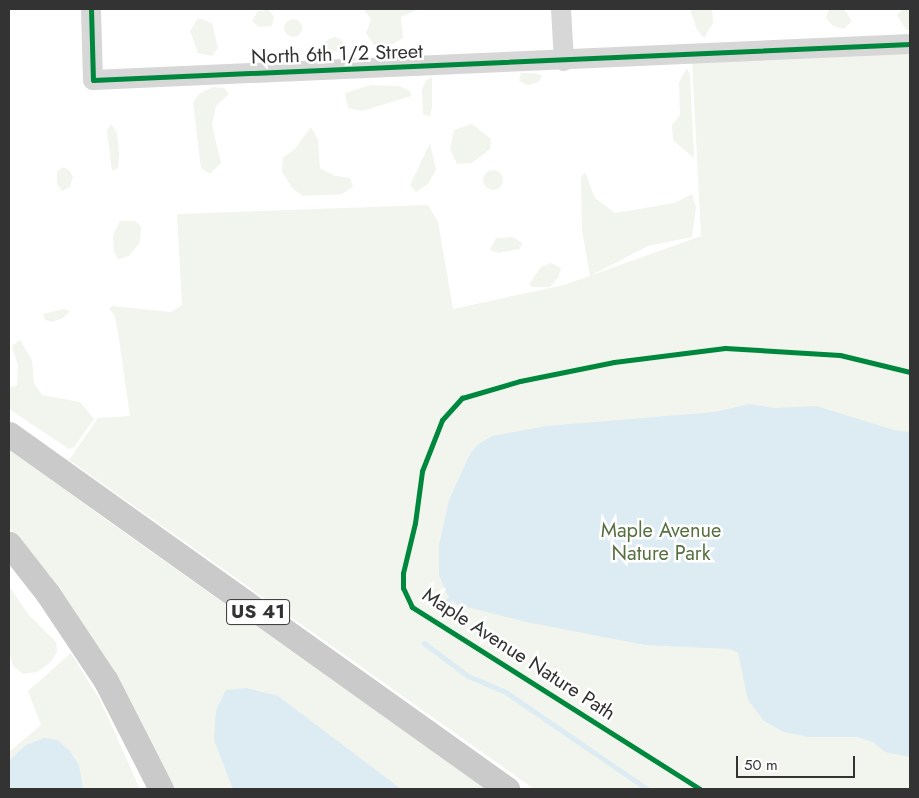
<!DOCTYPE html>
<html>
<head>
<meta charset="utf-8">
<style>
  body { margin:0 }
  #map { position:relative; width:919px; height:798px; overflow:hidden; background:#fff; font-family:Jost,sans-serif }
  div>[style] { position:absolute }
  .green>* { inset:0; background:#f1f5ed }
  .round { border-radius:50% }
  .water>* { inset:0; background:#ddebf3 }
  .stream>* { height:5px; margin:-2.5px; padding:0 2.5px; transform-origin:2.5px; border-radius:2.5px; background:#ddebf3 }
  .minor>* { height:20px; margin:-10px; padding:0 10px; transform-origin:10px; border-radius:10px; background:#d7d7d7 }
  .major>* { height:25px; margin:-12.5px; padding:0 12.5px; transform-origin:12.5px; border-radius:12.5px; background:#cacaca }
  .cycleway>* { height:5px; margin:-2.5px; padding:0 2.5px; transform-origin:2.5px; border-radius:2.5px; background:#00873e }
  span { translate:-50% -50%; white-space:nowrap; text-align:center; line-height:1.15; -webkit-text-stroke:5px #fff; paint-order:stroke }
  .shield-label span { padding:1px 4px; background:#fff; border:1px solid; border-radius:4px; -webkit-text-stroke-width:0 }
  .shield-label { font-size:19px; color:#333; font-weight:700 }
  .street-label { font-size:20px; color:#333 }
  .park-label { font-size:20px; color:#56703f }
  .frame { position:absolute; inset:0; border:10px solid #333; pointer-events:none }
  .scale { position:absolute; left:736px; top:756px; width:119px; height:22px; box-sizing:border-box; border:2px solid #333; border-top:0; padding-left:6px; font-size:15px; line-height:18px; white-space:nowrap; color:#333; -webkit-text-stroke:4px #fff; paint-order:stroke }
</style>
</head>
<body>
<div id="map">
  <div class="green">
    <i style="clip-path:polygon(363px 9px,419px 9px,401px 17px,403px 38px,393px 44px,374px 45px,366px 33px,371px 19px)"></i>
    <i style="clip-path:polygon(690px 9px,712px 9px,713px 23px,704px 38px,697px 30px)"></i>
    <i style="clip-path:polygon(829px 9px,844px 9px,852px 21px,844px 29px,833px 26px,826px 18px)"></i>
    <i style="clip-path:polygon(903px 9px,910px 9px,910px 30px,906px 30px,897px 15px)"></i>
    <i style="clip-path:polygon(268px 10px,274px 16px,272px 26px,259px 27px,252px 21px,258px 11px)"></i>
    <i style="clip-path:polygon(198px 18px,212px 23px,218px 48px,212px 56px,198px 53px,190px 31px)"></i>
    <i class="round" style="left:284px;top:19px;width:18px;height:18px"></i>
    <i style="clip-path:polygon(334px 37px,341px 39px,344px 45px,337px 51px,326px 51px,322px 43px)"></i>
    <i style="clip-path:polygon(910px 51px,910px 789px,534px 789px,69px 460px,98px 418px,130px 416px,118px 332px,114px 314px,109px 309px,112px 306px,171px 312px,182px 305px,177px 214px,428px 205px,438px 222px,453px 309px,564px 285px,701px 236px,692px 60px)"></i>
    <i style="clip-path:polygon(687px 68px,690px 75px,694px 158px,673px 140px,672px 125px,680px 115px,679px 82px)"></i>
    <i style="clip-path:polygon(521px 73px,533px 73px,542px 75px,539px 82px,528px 85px,519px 81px)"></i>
    <i style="clip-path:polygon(432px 77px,432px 107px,430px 117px,423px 114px,422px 90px,426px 80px)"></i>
    <i style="clip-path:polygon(371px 85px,399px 86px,410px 91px,411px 96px,362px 111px,348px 108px,345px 93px)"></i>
    <i style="clip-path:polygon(213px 87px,224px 88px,229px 94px,216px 106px,212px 125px,221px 163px,210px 174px,201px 168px,193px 103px,199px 94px)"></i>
    <i style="clip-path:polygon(111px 124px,117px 133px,119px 154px,118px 168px,112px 171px,107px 131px)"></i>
    <i style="clip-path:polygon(472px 124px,491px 139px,490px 149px,472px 163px,457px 164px,450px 149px,454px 130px)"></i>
    <i style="clip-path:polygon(311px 127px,318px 140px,320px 168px,335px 176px,350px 178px,353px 187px,342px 194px,303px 196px,293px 189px,282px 172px,283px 157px,294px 150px)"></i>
    <i style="clip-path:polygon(430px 143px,436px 170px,428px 184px,416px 192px,410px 185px)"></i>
    <i style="clip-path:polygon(64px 167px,70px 171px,73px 177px,70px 187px,62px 191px,57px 184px,57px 171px)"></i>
    <i class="round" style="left:483px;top:170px;width:20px;height:20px"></i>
    <i style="clip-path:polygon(585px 172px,595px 198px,615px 213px,674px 203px,692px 194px,696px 207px,692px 237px,648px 246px,590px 276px,582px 230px,581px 178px)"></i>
    <i style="clip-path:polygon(120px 221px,135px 221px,141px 227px,140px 242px,129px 256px,118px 259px,114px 252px,113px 235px)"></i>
    <i style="clip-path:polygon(513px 237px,522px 243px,520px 249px,498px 253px,490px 250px,496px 238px)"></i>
    <i style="clip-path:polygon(551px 263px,561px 268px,558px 278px,550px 287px,531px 287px,530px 283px,541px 267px)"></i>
    <i style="clip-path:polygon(63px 309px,70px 311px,63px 318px,52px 322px,45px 320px,43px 314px)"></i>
    <i style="clip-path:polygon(20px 340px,32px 360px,34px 383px,42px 395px,80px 402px,94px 419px,74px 447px,69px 449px,9px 409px,9px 388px,17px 385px,18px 366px,12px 346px)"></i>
    <i style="clip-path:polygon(9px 448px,105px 519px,486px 789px,172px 789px,9px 527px)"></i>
    <i style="clip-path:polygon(9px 586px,28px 614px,56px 642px,57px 652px,51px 662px,37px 672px,23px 674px,13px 666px,9px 651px)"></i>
    <i style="clip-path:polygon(71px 653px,101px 702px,140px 789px,9px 789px,9px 752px,41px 725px,28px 691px)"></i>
  </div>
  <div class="water">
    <i style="clip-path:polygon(749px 404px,775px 408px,816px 406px,894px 430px,910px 432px,910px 757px,885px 752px,873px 742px,857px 737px,809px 737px,784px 732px,764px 721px,748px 700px,738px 653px,730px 649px,645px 645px,526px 622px,456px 604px,447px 594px,439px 575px,439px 545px,449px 500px,470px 454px,479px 444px,492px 436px,547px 426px,715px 412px)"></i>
    <i style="clip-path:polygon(246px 688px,278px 696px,401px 789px,233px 789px,214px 740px,216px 710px,226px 690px)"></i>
    <i style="clip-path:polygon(44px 738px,57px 740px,69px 750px,79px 765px,83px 789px,9px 789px,9px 761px,26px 745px)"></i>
  </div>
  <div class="stream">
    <i style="left:445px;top:604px;width:15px;rotate:-48deg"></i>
    <i style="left:424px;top:643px;width:55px;rotate:36.9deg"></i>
    <i style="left:468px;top:676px;width:39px;rotate:23deg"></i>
    <i style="left:504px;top:691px;width:173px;rotate:34.4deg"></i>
  </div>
  <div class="minor">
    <i style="left:91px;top:9px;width:71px;rotate:88.4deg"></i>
    <i style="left:93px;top:80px;width:818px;rotate:-2.52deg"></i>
    <i style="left:561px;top:9px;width:52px;rotate:86.7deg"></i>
  </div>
  <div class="major">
    <i style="left:9px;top:434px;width:612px;rotate:35.48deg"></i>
    <i style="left:9px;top:544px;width:63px;rotate:52deg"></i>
    <i style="left:48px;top:594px;width:105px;rotate:56.3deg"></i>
    <i style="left:106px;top:681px;width:121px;rotate:63deg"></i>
  </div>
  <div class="cycleway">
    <i style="left:91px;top:9px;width:71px;rotate:88.4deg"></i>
    <i style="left:93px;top:80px;width:818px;rotate:-2.52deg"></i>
    <i style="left:700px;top:789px;width:341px;rotate:-147.7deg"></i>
    <i style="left:412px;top:607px;width:21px;rotate:-115deg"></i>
    <i style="left:403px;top:588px;width:15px;rotate:-90deg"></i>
    <i style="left:403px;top:573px;width:51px;rotate:-76.5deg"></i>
    <i style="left:415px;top:523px;width:52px;rotate:-82.3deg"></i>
    <i style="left:422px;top:471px;width:55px;rotate:-68.6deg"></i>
    <i style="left:442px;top:420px;width:30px;rotate:-48deg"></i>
    <i style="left:462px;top:398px;width:60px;rotate:-16.3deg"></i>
    <i style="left:520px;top:381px;width:96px;rotate:-11.4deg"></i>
    <i style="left:614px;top:362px;width:112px;rotate:-7.2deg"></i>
    <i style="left:725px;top:348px;width:115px;rotate:3.5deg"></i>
    <i style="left:840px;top:355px;width:72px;rotate:13.7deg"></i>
  </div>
  <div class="shield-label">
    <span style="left:258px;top:612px">US 41</span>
  </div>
  <div class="street-label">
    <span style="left:337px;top:54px;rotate:-2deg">North 6th 1/2 Street</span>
    <span style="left:519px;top:654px;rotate:33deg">Maple Avenue Nature Path</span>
  </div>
  <div class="park-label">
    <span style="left:661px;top:542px">Maple Avenue<br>Nature Park</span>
  </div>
  <div class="frame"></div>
  <div class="scale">50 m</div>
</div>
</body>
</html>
